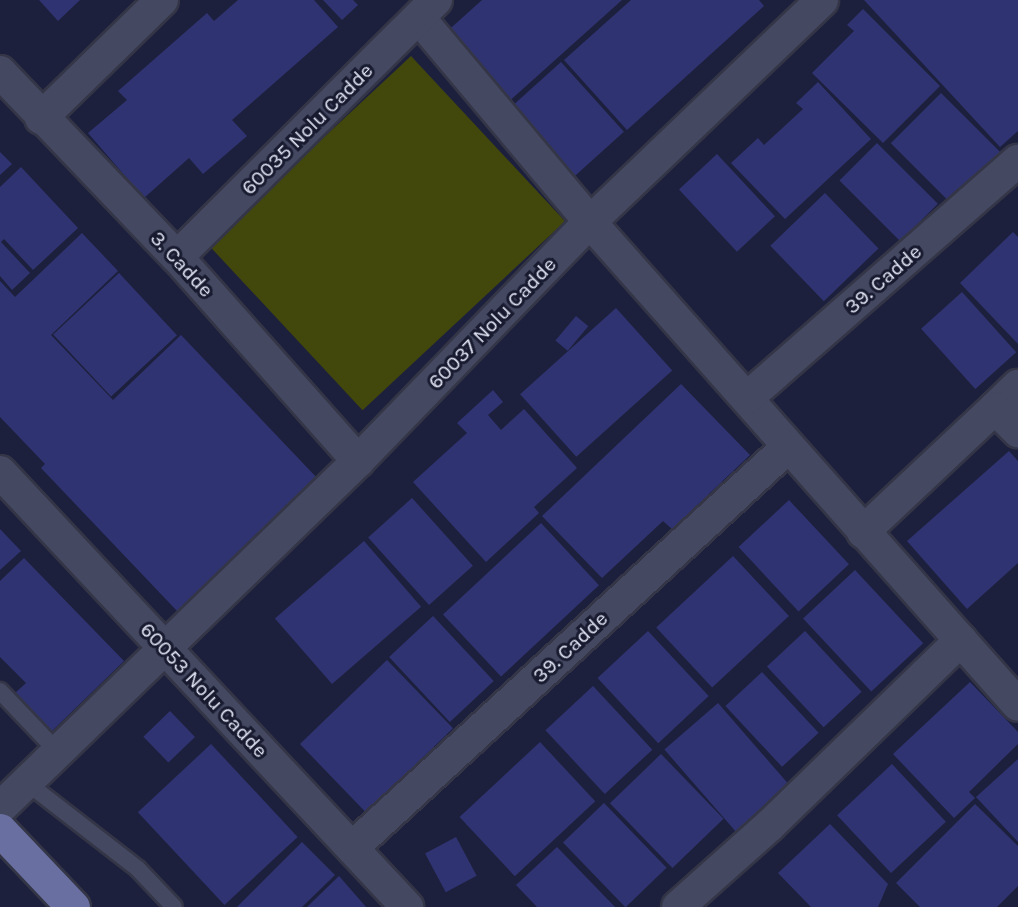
<!DOCTYPE html>
<html>
<head>
<meta charset="utf-8">
<style>
  body { margin:0 }
  #map { position:relative; width:1018px; height:907px; overflow:hidden; background:#181b30; font-family:Karla,sans-serif }
  div>[style] { position:absolute }
  .built>* { inset:0; background:#1d203c; transform-origin:0 0 }
  .green>* { inset:0; background:#42470c; transform-origin:0 0 }
  .building>* { inset:0; background:#2f3371; transform-origin:0 0 }
  .roads { filter:drop-shadow(2px 0 #343647) drop-shadow(-2px 0 #343647) drop-shadow(0 2px #343647) drop-shadow(0 -2px #343647) }
  .service>* { height:16px; margin:-8px; padding:0 8px; transform-origin:8px; border-radius:8px; background:#444861 }
  .minor>* { height:32px; margin:-16px; padding:0 16px; transform-origin:16px; border-radius:16px; background:#444861 }
  .primary>* { height:33px; margin:-16.5px; padding:0 16.5px; transform-origin:16.5px; border-radius:16.5px; background:#6970a1 }
  span { translate:-50% -50%; white-space:nowrap; text-align:center; line-height:1.15; -webkit-text-stroke:6px #181b30; paint-order:stroke }
  .street-label { font-size:21px; color:#e0e3f2 }
</style>
</head>
<body>
<div id="map">
  <div class="built">
    <i style="left:0;top:0;width:1018px;height:907px"></i>
  </div>
  <div class="green">
    <i style="left:411px;top:56px;width:226px;height:277px;rotate:47deg"></i>
  </div>
  <div class="building">
    <i style="clip-path:polygon(39px 0,80px 0,58px 21px)"></i>
    <i style="clip-path:polygon(238px 0,314px 0,338px 27px,232px 120px,247px 136px,203px 174px,189px 158px,144px 198px,88px 133px,127px 100px,118px 91px,207px 13px,214px 21px)"></i>
    <i style="clip-path:polygon(323px 0,353px 0,358px 5px,342px 20px)"></i>
    <i style="clip-path:polygon(482px 0,622px 0,506px 104px,443px 35px)"></i>
    <i style="clip-path:polygon(631px 0,759px 0,764px 6px,627px 130px,564px 60px)"></i>
    <i style="clip-path:polygon(864px 0,1018px 0,1018px 131px,1000px 147px)"></i>
    <i style="clip-path:polygon(863px 9px,940px 86px,883px 143px,812px 73px,854px 31px,847px 25px)"></i>
    <i style="left:561px;top:62px;width:94px;height:69px;rotate:48deg"></i>
    <i style="clip-path:polygon(818px 82px,871px 139px,785px 219px,731px 163px,758px 138px,764px 145px,803px 109px,796px 103px)"></i>
    <i style="left:941px;top:93px;width:85px;height:71px;rotate:45deg"></i>
    <i style="left:877px;top:143px;width:86px;height:53px;rotate:45deg"></i>
    <i style="clip-path:polygon(0 152px,12px 164px,0 175px)"></i>
    <i style="left:717px;top:154px;width:85px;height:52px;rotate:47deg"></i>
    <i style="clip-path:polygon(21px 167px,78px 228px,33px 270px,4px 239px,1px 242px,30px 273px,12px 290px,0 276px,0 187px)"></i>
    <i style="left:825px;top:193px;width:77px;height:76px;rotate:46deg"></i>
    <i style="clip-path:polygon(1013px 232px,1018px 237px,1018px 344px,960px 283px)"></i>
    <i style="clip-path:polygon(82px 233px,118px 271px,51px 335px,113px 400px,181px 335px,318px 479px,178px 612px,41px 468px,45px 464px,0 417px,0 281px,15px 297px)"></i>
    <i style="left:119px;top:273px;width:85px;height:90px;rotate:47deg"></i>
    <i style="left:962px;top:292px;width:81px;height:55px;rotate:48deg"></i>
    <i style="left:616px;top:308px;width:84px;height:129px;rotate:48deg"></i>
    <i style="left:576px;top:316px;width:16px;height:32px;rotate:40deg"></i>
    <i style="clip-path:polygon(681px 384px,750px 455px,672px 529px,663px 521px,602px 578px,542px 516px)"></i>
    <i style="clip-path:polygon(493px 390px,503px 402px,488px 415px,501px 430px,524px 409px,577px 468px,534px 507px,539px 513px,486px 562px,413px 482px,467px 433px,457px 423px)"></i>
    <i style="clip-path:polygon(1009px 451px,1018px 461px,1018px 563px,967px 609px,907px 541px)"></i>
    <i style="left:412px;top:498px;width:91px;height:59px;rotate:48deg"></i>
    <i style="left:789px;top:500px;width:88px;height:69px;rotate:47deg"></i>
    <i style="left:541px;top:523px;width:85px;height:134px;rotate:47deg"></i>
    <i style="clip-path:polygon(0 529px,21px 551px,0 570px)"></i>
    <i style="left:364px;top:541px;width:87px;height:118px;rotate:49deg"></i>
    <i style="left:733px;top:556px;width:82px;height:105px;rotate:47deg"></i>
    <i style="clip-path:polygon(24px 558px,124px 661px,51px 732px,14px 694px,26px 683px,0 657px,0 581px)"></i>
    <i style="left:855px;top:570px;width:100px;height:71px;rotate:47deg"></i>
    <i style="left:433px;top:616px;width:89px;height:60px;rotate:47deg"></i>
    <i style="left:648px;top:631px;width:89px;height:69px;rotate:47deg"></i>
    <i style="left:805px;top:631px;width:83px;height:52px;rotate:47deg"></i>
    <i style="left:387px;top:660px;width:95px;height:121px;rotate:46deg"></i>
    <i style="left:762px;top:672px;width:83px;height:50px;rotate:47deg"></i>
    <i style="clip-path:polygon(970px 682px,1018px 732px,1018px 744px,969px 792px,975px 798px,954px 818px,893px 754px)"></i>
    <i style="left:593px;top:686px;width:87px;height:65px;rotate:47deg"></i>
    <i style="left:718px;top:703px;width:111px;height:71px;rotate:49deg"></i>
    <i style="left:170px;top:711px;width:36px;height:37px;rotate:46deg"></i>
    <i style="left:540px;top:742px;width:81px;height:110px;rotate:47deg"></i>
    <i style="left:211px;top:744px;width:127px;height:100px;rotate:47deg"></i>
    <i style="left:661px;top:754px;width:90px;height:71px;rotate:46deg"></i>
    <i style="clip-path:polygon(1018px 759px,1018px 842px,976px 797px)"></i>
    <i style="left:892px;top:764px;width:79px;height:75px;rotate:47deg"></i>
    <i style="left:604px;top:803px;width:90px;height:57px;rotate:46deg"></i>
    <i style="clip-path:polygon(975px 804px,1018px 846px,1018px 886px,997px 907px,920px 907px,896px 883px)"></i>
    <i style="clip-path:polygon(830px 824px,888px 884px,878px 907px,811px 907px,778px 873px)"></i>
    <i style="left:456px;top:837px;width:44px;height:35px;rotate:62deg"></i>
    <i style="clip-path:polygon(302px 842px,335px 875px,302px 907px,237px 907px)"></i>
    <i style="clip-path:polygon(557px 847px,615px 907px,537px 907px,516px 885px)"></i>
    <i style="clip-path:polygon(339px 876px,366px 907px,307px 907px)"></i>
  </div>
  <div class="roads">
    <div class="service">
      <i style="left:0;top:691px;width:83px;rotate:46.5deg"></i>
      <i style="left:26px;top:782px;width:142px;rotate:37.8deg"></i>
      <i style="left:138px;top:869px;width:52px;rotate:46.5deg"></i>
    </div>
    <div class="minor">
      <i style="left:419px;top:18px;width:266px;rotate:50deg"></i>
      <i style="left:590px;top:222px;width:645px;rotate:48.45deg"></i>
      <i style="left:0;top:72px;width:256px;rotate:46.3deg"></i>
      <i style="left:177px;top:257px;width:273px;rotate:48.4deg"></i>
      <i style="left:41px;top:118px;width:169px;rotate:-44.3deg"></i>
      <i style="left:177px;top:257px;width:365px;rotate:-44.8deg"></i>
      <i style="left:747px;top:398px;width:360px;rotate:-41.2deg"></i>
      <i style="left:995px;top:408px;width:32px;rotate:-44deg"></i>
      <i style="left:0;top:472px;width:596px;rotate:46.9deg"></i>
      <i style="left:863px;top:532px;width:181px;rotate:-43.2deg"></i>
      <i style="left:995px;top:408px;width:33px;rotate:45deg"></i>
      <i style="left:0;top:808px;width:499px;rotate:-44.1deg"></i>
      <i style="left:358px;top:461px;width:333px;rotate:-45.9deg"></i>
      <i style="left:590px;top:222px;width:321px;rotate:-43.7deg"></i>
      <i style="left:352px;top:848px;width:592px;rotate:-42.61deg"></i>
      <i style="left:678px;top:907px;width:122px;rotate:-41.7deg"></i>
      <i style="left:769px;top:826px;width:267px;rotate:-44.1deg"></i>
    </div>
    <div class="primary">
      <i style="left:0;top:830px;width:106px;rotate:46.5deg"></i>
    </div>
  </div>
  <div class="street-label">
    <span style="left:307px;top:129px;rotate:-45deg">60035 Nolu Cadde</span>
    <span style="left:182px;top:264px;rotate:47deg">3. Cadde</span>
    <span style="left:883px;top:279px;rotate:-41deg">39. Cadde</span>
    <span style="left:492px;top:323px;rotate:-46deg">60037 Nolu Cadde</span>
    <span style="left:570px;top:647px;rotate:-43deg">39. Cadde</span>
    <span style="left:204px;top:690px;rotate:47deg">60053 Nolu Cadde</span>
  </div>
</div>
</body>
</html>
